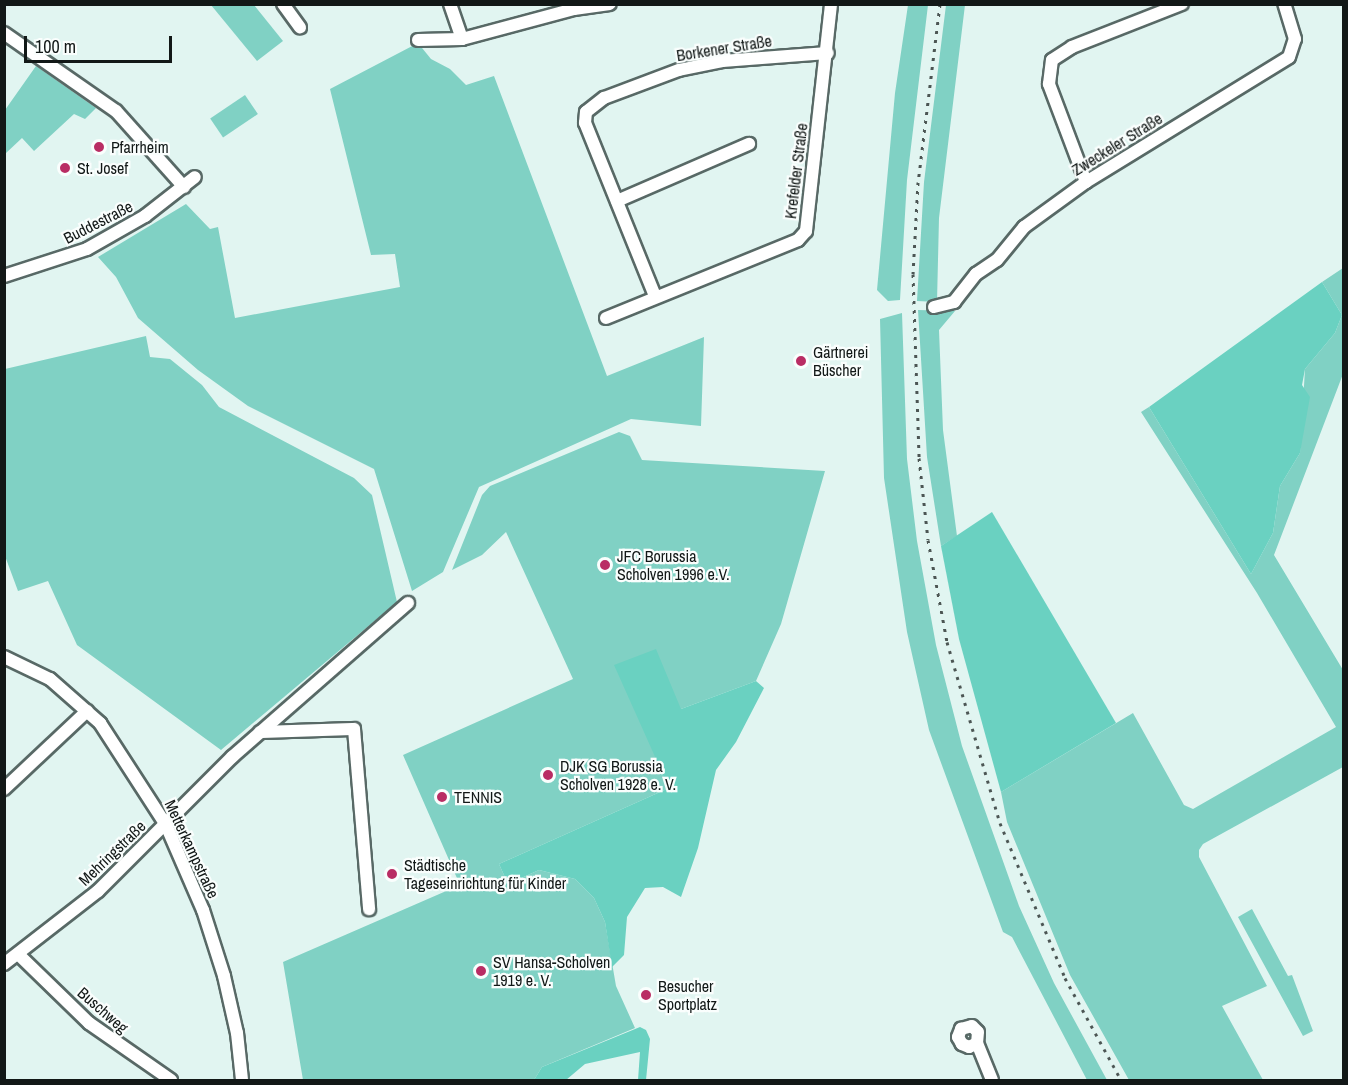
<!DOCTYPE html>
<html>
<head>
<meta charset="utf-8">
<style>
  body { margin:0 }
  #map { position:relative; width:1348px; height:1085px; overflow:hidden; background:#e1f5f1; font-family:"Archivo Narrow",sans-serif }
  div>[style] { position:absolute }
  .green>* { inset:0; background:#80d1c4; transform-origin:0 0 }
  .forest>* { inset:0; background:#6ad1c1 }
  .roads { filter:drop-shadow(2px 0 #586966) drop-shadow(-2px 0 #586966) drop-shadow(0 2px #586966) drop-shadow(0 -2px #586966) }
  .street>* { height:12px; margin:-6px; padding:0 6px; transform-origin:6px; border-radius:6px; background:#fff }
  .rail>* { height:3px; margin-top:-1.5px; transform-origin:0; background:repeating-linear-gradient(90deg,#4c5654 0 3px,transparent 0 9px) }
  .dots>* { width:16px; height:16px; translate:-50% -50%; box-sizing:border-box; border:3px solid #fafefd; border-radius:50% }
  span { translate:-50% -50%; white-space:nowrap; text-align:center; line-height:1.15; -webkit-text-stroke:4.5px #fafefd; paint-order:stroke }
  .street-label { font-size:16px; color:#121817 }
  .poi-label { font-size:16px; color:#121817 }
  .left { translate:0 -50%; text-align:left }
  .frame { position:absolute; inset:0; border:6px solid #121817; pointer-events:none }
  .scale { position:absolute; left:24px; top:36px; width:148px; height:27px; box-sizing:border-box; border:3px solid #121817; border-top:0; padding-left:8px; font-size:18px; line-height:21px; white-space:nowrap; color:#121817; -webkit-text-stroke:4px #fafefd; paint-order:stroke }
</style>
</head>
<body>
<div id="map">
  <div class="green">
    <i style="clip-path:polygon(211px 5px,254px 5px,283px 41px,257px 61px)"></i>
    <i style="clip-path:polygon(908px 5px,928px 5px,907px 180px,900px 300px,888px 301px,877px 290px,895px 93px)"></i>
    <i style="clip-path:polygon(946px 5px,965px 5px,939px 218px,937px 302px,917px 301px,924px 182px)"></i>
    <i style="clip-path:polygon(418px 43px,431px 59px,450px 69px,466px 85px,494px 76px,607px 376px,704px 337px,701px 426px,631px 419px,479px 487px,443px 572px,412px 591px,374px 469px,248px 406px,198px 370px,138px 318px,116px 277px,98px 257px,186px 204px,210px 229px,218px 227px,235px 318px,400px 287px,395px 254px,371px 255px,330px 89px)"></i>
    <i style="clip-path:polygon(36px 66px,96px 108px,85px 119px,74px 114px,34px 151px,22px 138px,5px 154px,5px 110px)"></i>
    <i style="left:245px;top:95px;width:23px;height:42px;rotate:56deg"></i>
    <i style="clip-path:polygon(1343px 268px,1343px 374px,1274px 555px,1343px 670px,1343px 767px,1203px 844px,1199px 850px,1199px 857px,1267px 986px,1222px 1006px,1263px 1080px,1129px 1080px,1070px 975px,1007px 822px,1001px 792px,1133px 713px,1184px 805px,1193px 809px,1336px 727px,1257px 593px,1141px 412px,1149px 407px,1251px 574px,1273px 533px,1280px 486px,1300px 453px,1305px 369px,1335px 333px,1342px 315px,1322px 282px)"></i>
    <i style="clip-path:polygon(918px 310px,955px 311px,939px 330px,943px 430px,957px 536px,941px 546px,927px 457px)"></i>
    <i style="clip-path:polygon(902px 313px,907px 459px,917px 541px,936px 645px,962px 746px,1019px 906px,1054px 983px,1107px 1080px,1087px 1080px,1012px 937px,1003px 932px,929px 730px,907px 632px,884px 478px,880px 319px)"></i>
    <i style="clip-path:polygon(146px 336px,150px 357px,170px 359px,202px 385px,219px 407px,354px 478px,372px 495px,397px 602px,221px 750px,77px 645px,48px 581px,18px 591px,5px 556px,5px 369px)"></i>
    <i style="clip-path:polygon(619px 432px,630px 436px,642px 460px,825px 471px,781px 624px,756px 681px,681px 709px,669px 788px,499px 864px,508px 884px,539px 870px,575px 879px,594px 898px,605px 922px,616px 986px,635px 1028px,542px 1067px,534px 1080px,303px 1080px,283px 962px,460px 885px,403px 755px,573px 679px,506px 532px,482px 555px,452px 570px,482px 495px,490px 486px)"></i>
    <i style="clip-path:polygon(1252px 909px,1288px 976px,1292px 975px,1313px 1031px,1303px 1036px,1238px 917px)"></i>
  </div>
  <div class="forest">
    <i style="clip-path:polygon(1322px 282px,1342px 315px,1335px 333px,1305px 369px,1302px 385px,1310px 397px,1300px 453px,1280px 486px,1273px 533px,1251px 574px,1149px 407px)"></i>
    <i style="clip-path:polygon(992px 512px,1116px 723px,1001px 792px,959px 639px,941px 546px)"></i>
    <i style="clip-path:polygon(656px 649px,681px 709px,756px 681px,764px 688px,736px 742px,716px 770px,698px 848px,681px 897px,663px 887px,645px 888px,627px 917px,624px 955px,612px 967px,605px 922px,594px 898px,575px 879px,539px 870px,508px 884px,499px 864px,669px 788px,614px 665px)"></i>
    <i style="clip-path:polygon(640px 1027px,646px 1030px,650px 1039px,646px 1080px,638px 1080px,640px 1052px,585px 1064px,566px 1080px,534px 1080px,542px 1067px)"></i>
  </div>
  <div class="roads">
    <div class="street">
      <i style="left:283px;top:4px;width:29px;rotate:54deg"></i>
      <i style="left:450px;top:4px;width:37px;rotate:71deg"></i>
      <i style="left:4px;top:33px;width:136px;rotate:34.9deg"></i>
      <i style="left:116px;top:111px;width:102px;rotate:48.2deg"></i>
      <i style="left:418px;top:40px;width:44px;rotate:-1.3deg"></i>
      <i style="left:462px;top:39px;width:116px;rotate:-15deg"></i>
      <i style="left:574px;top:9px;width:36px;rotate:-8deg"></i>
      <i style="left:1086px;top:182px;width:105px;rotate:-110.7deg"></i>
      <i style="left:1049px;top:84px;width:24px;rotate:-83deg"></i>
      <i style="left:1052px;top:60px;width:24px;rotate:-33deg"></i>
      <i style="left:1072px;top:47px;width:118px;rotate:-21.4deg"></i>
      <i style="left:617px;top:201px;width:144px;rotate:-23.4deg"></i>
      <i style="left:4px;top:276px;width:87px;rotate:-18deg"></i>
      <i style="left:87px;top:249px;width:67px;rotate:-29.6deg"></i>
      <i style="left:145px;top:216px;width:63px;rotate:-38deg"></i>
      <i style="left:655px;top:296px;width:187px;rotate:-112deg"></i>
      <i style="left:585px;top:123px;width:11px;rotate:-85deg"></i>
      <i style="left:586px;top:112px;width:23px;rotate:-38deg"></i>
      <i style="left:604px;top:98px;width:80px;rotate:-20.5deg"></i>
      <i style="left:679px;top:70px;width:44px;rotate:-11.8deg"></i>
      <i style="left:722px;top:61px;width:106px;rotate:-4.3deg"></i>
      <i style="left:934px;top:307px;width:21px;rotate:-14deg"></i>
      <i style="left:954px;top:302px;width:36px;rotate:-52deg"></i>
      <i style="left:976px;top:274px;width:25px;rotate:-34deg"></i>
      <i style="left:997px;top:260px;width:43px;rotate:-50.7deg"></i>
      <i style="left:1024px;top:227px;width:77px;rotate:-36deg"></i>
      <i style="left:1086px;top:182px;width:238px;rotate:-31.6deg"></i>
      <i style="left:1289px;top:57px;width:19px;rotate:-72deg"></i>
      <i style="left:1295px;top:39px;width:37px;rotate:-107deg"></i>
      <i style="left:606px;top:318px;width:207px;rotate:-22.1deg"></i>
      <i style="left:798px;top:240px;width:12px;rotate:-48deg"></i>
      <i style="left:806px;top:231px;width:228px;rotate:-83.7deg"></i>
      <i style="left:4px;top:657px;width:51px;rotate:25.6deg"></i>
      <i style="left:50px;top:679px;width:67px;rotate:41.3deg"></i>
      <i style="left:100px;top:723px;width:121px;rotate:57.1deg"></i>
      <i style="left:166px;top:825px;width:93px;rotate:66.5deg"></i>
      <i style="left:203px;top:910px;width:69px;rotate:72.3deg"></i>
      <i style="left:224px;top:976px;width:58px;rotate:77.2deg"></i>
      <i style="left:237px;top:1033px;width:47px;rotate:83.9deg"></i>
      <i style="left:260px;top:732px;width:94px;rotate:-1.8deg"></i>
      <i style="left:354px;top:729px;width:181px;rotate:85.2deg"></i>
      <i style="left:4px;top:789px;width:114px;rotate:-43.2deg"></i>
      <i style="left:19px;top:955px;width:98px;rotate:44.2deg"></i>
      <i style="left:89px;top:1023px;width:100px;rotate:34.8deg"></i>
      <i style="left:4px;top:964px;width:119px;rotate:-37.8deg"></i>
      <i style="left:98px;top:891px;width:190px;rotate:-45deg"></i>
      <i style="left:232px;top:757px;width:234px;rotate:-41.2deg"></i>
      <i style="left:977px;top:1043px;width:9px;rotate:153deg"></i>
      <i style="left:969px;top:1047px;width:8px;rotate:-157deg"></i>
      <i style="left:962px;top:1044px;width:8px;rotate:-120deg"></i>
      <i style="left:958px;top:1037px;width:9px;rotate:-69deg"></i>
      <i style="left:961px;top:1029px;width:11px;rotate:-15deg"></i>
      <i style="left:972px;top:1026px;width:8px;rotate:45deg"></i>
      <i style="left:978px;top:1032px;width:11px;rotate:95deg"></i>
      <i style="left:977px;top:1043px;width:40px;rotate:68deg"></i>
    </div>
  </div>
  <div class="rail">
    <i style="left:940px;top:4px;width:179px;rotate:97deg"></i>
    <i style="left:918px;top:182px;width:92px;rotate:93.1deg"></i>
    <i style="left:913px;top:274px;width:184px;rotate:88.1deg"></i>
    <i style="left:919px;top:458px;width:82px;rotate:83.7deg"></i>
    <i style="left:928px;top:540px;width:104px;rotate:79.4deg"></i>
    <i style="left:947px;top:642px;width:189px;rotate:73.7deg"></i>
    <i style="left:1000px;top:823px;width:168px;rotate:67.2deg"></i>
    <i style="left:1065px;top:978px;width:116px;rotate:61.2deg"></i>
  </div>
  <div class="dots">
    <i style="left:99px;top:147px;background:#b92d64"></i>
    <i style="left:65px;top:168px;background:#b92d64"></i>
    <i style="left:801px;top:361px;background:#b92d64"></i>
    <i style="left:605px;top:565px;background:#b92d64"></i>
    <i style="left:548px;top:775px;background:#b92d64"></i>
    <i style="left:442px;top:797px;background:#b92d64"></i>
    <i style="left:392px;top:874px;background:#b92d64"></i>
    <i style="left:481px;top:971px;background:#b92d64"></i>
    <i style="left:646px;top:995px;background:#b92d64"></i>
  </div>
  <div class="street-label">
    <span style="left:724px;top:48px;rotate:-9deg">Borkener Straße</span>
    <span style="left:1117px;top:144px;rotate:-32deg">Zweckeler Straße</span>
    <span style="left:796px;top:171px;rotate:-83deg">Krefelder Straße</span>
    <span style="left:98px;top:222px;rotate:-27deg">Buddestraße</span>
    <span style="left:192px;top:849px;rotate:65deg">Metterkampstraße</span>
    <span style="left:112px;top:853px;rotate:-44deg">Mehringstraße</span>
    <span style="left:103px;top:1010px;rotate:41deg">Buschweg</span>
  </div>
  <div class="poi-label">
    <span class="left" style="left:111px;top:147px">Pfarrheim</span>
    <span class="left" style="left:77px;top:168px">St. Josef</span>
    <span class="left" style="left:813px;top:361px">Gärtnerei<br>Büscher</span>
    <span class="left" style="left:617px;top:565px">JFC Borussia<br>Scholven 1996 e.V.</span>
    <span class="left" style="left:560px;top:775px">DJK SG Borussia<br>Scholven 1928 e. V.</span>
    <span class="left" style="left:454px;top:797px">TENNIS</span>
    <span class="left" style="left:404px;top:874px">Städtische<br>Tageseinrichtung für Kinder</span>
    <span class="left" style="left:493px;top:971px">SV Hansa-Scholven<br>1919 e. V.</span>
    <span class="left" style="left:658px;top:995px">Besucher<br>Sportplatz</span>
  </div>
  <div class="frame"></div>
  <div class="scale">100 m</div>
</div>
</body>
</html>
